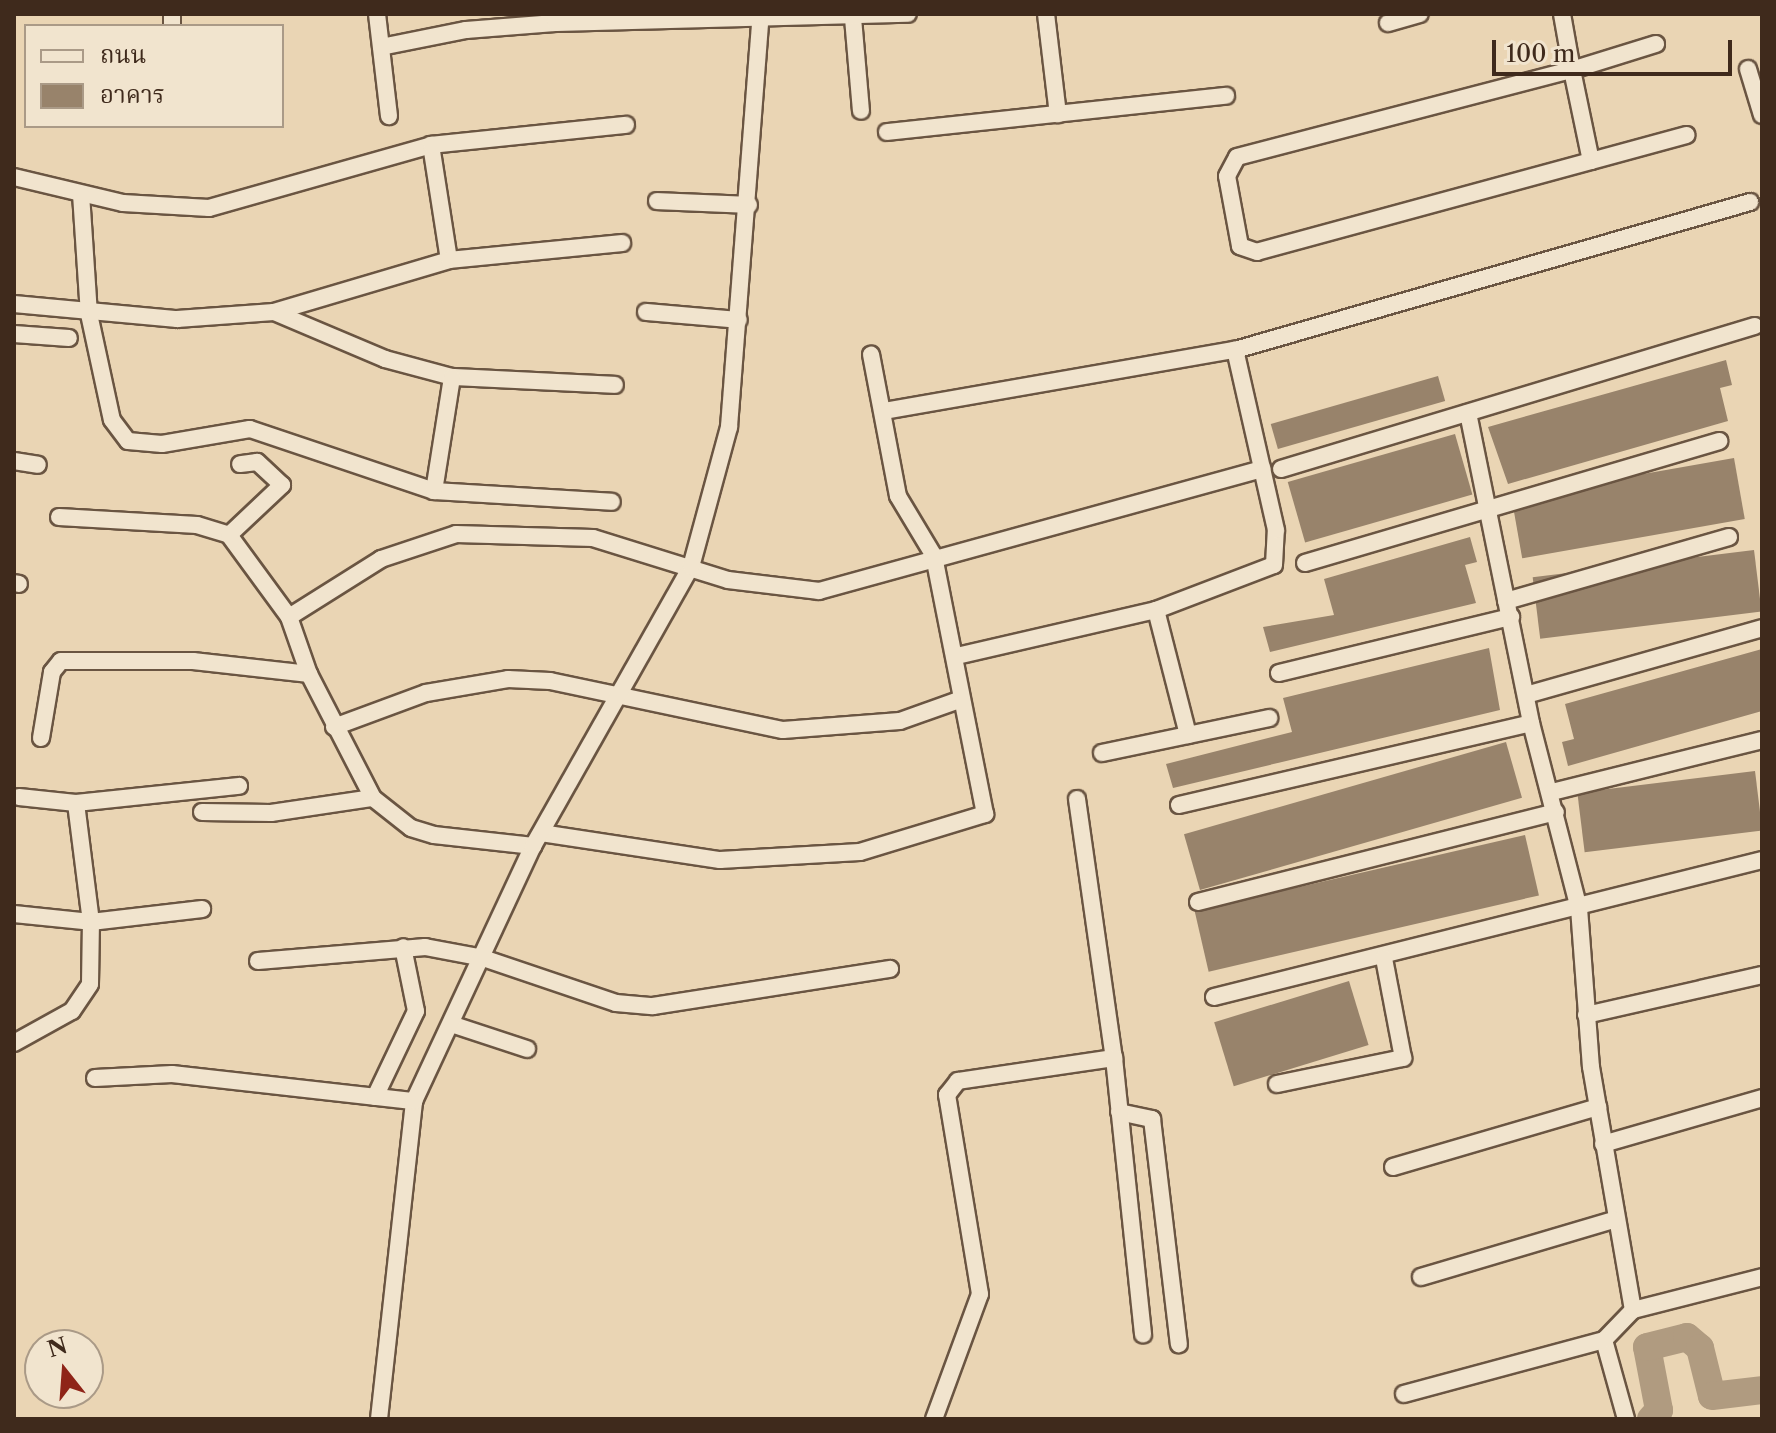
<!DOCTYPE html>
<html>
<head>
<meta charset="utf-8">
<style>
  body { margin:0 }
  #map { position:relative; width:1776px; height:1433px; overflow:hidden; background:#ead5b4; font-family:"Libre Caslon Text","Noto Serif Thai",serif }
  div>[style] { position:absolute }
  .river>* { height:28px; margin:-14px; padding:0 14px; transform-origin:14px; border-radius:14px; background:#b09b80 }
  .building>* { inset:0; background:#98836b; transform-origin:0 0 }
  .roads { filter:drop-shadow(2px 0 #6a5542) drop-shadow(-2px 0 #6a5542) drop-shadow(0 2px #6a5542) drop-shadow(0 -2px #6a5542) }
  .minor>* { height:16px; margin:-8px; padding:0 8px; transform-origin:8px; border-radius:8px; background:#f1e4ce }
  span { translate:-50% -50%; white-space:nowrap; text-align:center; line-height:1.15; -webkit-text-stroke:7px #f1e4ce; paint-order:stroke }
  .frame { position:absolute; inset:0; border:16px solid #3f2a1c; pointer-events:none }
  .legend { position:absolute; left:24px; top:24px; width:260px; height:104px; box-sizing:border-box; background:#f1e4ce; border:2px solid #aa9a87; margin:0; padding:10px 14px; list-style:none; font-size:24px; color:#3f2a1c }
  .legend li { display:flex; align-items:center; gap:16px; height:40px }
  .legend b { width:40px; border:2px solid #aa9a87 }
  .north { position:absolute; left:24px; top:1329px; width:80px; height:80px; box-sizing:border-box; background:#f1e4ce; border:2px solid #aa9a87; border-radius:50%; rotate:343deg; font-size:22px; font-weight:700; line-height:32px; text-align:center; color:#3f2a1c }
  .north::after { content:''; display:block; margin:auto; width:28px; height:36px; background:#8f2418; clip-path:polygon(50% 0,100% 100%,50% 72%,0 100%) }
  .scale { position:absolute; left:1492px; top:40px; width:240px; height:36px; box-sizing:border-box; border:4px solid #3f2a1c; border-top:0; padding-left:10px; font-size:24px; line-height:28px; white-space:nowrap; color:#3f2a1c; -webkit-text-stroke:6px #f1e4ce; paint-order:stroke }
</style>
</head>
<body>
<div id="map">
  <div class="river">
    <i style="left:1651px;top:1419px;width:12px;rotate:-48deg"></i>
    <i style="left:1659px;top:1410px;width:64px;rotate:-100.8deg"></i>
    <i style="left:1647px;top:1347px;width:41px;rotate:-14deg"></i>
    <i style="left:1687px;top:1337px;width:17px;rotate:40deg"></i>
    <i style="left:1700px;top:1348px;width:49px;rotate:76deg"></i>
    <i style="left:1712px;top:1396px;width:50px;rotate:-6.8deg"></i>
  </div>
  <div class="building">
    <i style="clip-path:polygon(1726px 360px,1732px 385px,1720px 388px,1728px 421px,1508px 484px,1488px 427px)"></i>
    <i style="left:1438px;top:376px;width:26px;height:174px;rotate:74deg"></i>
    <i style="left:1455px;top:434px;width:63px;height:174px;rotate:74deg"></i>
    <i style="left:1734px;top:458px;width:62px;height:226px;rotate:80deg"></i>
    <i style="clip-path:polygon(1470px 537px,1477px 562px,1465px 565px,1476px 603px,1270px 652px,1263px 627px,1334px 615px,1324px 579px)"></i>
    <i style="left:1754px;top:550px;width:62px;height:223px;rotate:83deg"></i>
    <i style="clip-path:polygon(1489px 648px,1500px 710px,1173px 788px,1166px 764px,1292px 732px,1283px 698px)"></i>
    <i style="clip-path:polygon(1762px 649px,1762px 711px,1568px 766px,1562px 742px,1574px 739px,1565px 704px)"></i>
    <i style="left:1506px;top:742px;width:58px;height:335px;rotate:74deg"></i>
    <i style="left:1755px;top:771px;width:60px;height:179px;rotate:83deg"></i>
    <i style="left:1525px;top:835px;width:62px;height:339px;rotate:77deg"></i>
    <i style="left:1349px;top:981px;width:67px;height:141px;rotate:73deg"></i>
  </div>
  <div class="roads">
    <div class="minor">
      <i style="left:172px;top:14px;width:12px;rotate:90deg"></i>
      <i style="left:377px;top:14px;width:103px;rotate:83.3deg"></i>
      <i style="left:1046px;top:14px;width:101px;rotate:83.2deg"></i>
      <i style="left:1562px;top:14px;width:57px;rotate:79.9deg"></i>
      <i style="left:1572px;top:70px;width:93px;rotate:78.2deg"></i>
      <i style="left:1591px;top:161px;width:346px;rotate:164.8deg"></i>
      <i style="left:1257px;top:252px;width:18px;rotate:-161deg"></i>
      <i style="left:1240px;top:246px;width:71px;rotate:-100.5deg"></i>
      <i style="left:1227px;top:176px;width:21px;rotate:-62deg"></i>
      <i style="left:1237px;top:157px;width:346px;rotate:-14.6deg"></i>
      <i style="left:1572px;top:70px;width:88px;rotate:-17.2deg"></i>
      <i style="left:853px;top:18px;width:93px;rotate:85.1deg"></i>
      <i style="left:1388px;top:23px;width:33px;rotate:-16deg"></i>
      <i style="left:381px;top:47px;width:87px;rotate:-11.3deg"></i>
      <i style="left:466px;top:30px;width:89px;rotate:-4.5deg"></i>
      <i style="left:555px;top:23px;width:353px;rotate:-1.5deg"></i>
      <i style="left:1748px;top:69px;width:48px;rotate:73.1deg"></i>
      <i style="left:887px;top:132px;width:341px;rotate:-6.1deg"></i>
      <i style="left:431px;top:145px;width:116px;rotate:81.1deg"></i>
      <i style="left:1591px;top:161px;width:99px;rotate:-15.2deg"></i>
      <i style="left:14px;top:177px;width:112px;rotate:13.4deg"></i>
      <i style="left:123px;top:203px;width:86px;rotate:3.3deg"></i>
      <i style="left:209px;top:208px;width:231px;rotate:-15.8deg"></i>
      <i style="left:431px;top:145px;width:196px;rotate:-5.9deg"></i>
      <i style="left:81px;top:194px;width:120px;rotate:86.2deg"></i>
      <i style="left:89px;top:314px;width:108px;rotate:77.8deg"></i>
      <i style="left:112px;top:420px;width:26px;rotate:53deg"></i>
      <i style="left:128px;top:441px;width:34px;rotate:5deg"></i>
      <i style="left:162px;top:444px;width:89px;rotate:-9.7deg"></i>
      <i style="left:250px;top:429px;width:194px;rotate:18.6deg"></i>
      <i style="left:434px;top:491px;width:178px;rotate:3.5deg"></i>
      <i style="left:657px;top:201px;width:92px;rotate:2.5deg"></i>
      <i style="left:14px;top:304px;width:164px;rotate:5.3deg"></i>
      <i style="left:177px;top:319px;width:97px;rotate:-4.1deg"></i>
      <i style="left:274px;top:312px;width:183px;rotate:-16.5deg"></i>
      <i style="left:449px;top:260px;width:174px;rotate:-5.6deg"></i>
      <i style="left:274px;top:312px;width:121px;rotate:22.9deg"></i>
      <i style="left:385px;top:359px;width:69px;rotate:15deg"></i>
      <i style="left:452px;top:377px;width:163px;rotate:2.8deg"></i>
      <i style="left:646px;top:312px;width:93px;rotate:4.9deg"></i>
      <i style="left:14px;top:334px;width:55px;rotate:4.2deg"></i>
      <i style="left:884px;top:411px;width:356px;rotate:-9.9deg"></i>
      <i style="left:1235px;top:350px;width:536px;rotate:-16.03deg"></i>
      <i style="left:1468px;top:413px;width:316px;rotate:78.5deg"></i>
      <i style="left:1531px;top:723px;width:191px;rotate:75.5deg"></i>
      <i style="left:1579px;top:908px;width:159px;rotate:85.7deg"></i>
      <i style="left:1591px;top:1067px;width:247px;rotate:80.2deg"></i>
      <i style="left:1633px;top:1310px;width:42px;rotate:134deg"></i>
      <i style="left:1604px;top:1340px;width:82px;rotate:74.4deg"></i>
      <i style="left:14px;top:461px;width:24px;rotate:9deg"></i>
      <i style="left:1281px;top:469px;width:495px;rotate:-16.8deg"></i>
      <i style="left:434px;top:491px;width:115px;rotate:-81deg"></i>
      <i style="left:59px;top:517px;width:138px;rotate:3.3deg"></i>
      <i style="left:197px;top:525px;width:34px;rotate:17deg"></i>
      <i style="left:229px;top:535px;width:102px;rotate:53.8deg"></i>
      <i style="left:289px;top:617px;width:60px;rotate:70.7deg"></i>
      <i style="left:309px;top:674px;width:140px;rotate:62.7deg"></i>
      <i style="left:229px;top:535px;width:73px;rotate:-43.3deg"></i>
      <i style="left:282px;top:485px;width:34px;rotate:-137deg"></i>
      <i style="left:257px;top:462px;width:17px;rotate:173deg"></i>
      <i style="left:1305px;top:563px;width:432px;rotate:-16.4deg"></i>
      <i style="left:14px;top:583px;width:5px;rotate:11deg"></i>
      <i style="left:1506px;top:601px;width:232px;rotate:-16deg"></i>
      <i style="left:1156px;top:610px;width:129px;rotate:75.6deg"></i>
      <i style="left:289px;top:617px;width:109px;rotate:-32.2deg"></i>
      <i style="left:381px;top:559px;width:79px;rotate:-18.4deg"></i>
      <i style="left:456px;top:534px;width:137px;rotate:1.7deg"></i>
      <i style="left:593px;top:538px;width:141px;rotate:17.3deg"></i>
      <i style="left:728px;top:580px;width:92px;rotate:6.9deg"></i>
      <i style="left:819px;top:591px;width:460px;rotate:-15.4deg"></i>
      <i style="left:957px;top:656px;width:204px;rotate:-13deg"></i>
      <i style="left:1156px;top:610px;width:126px;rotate:-20.9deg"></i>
      <i style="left:1274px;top:565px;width:35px;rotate:-87deg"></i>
      <i style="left:1276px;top:530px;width:185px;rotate:-102.8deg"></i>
      <i style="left:1279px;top:673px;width:239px;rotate:-13.6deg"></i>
      <i style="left:1526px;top:695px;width:245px;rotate:-15.8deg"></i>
      <i style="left:334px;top:727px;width:98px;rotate:-20.3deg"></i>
      <i style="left:426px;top:693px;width:83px;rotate:-9.7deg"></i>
      <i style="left:508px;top:679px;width:42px;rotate:2.7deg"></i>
      <i style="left:550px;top:681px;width:238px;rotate:11.9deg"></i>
      <i style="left:783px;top:730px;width:117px;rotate:-4.4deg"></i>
      <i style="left:900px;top:721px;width:63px;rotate:-19.6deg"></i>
      <i style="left:41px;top:738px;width:67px;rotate:-80.5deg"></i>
      <i style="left:52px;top:672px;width:14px;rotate:-51deg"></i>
      <i style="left:61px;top:661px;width:132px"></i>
      <i style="left:193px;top:661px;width:117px;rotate:6.4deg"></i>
      <i style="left:1102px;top:753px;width:171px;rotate:-11.8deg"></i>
      <i style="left:1552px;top:792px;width:216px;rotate:-13.9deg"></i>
      <i style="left:19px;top:797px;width:57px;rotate:6deg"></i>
      <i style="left:76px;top:803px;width:164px;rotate:-6deg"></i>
      <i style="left:1077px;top:799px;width:262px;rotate:81.9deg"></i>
      <i style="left:1179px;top:805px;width:361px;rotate:-13.1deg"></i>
      <i style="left:202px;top:812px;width:69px;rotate:0.8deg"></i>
      <i style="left:271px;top:813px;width:103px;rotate:-8.4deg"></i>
      <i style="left:373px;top:798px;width:48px;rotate:38.3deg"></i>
      <i style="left:411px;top:828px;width:24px;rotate:17deg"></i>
      <i style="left:434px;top:835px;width:100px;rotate:6.3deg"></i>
      <i style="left:541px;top:833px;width:181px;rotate:8.6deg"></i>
      <i style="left:720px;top:860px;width:140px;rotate:-3.3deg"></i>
      <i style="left:860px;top:852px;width:131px;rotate:-16.9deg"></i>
      <i style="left:985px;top:814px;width:263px;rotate:-101.2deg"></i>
      <i style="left:934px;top:556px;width:70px;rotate:-121deg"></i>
      <i style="left:898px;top:496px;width:144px;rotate:-100.8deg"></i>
      <i style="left:1198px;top:902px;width:369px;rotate:-14.1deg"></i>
      <i style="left:14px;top:914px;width:77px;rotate:5.9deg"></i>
      <i style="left:91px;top:922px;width:112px;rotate:-6.7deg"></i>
      <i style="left:258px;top:961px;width:168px;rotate:-4.8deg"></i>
      <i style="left:425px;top:947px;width:59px;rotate:10.7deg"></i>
      <i style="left:483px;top:958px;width:140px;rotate:18.7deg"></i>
      <i style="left:616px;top:1003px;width:37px;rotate:5deg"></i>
      <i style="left:653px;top:1006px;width:240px;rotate:-8.9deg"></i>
      <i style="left:1214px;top:997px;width:565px;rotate:-14.04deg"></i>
      <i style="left:1586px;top:1015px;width:180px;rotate:-12.8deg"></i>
      <i style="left:451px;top:1024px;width:80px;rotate:18.2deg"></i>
      <i style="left:14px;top:1043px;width:66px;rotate:-28.9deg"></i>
      <i style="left:72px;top:1011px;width:32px;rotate:-56deg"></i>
      <i style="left:90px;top:984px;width:62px;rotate:-89.1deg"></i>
      <i style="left:91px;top:922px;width:120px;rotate:-97.2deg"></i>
      <i style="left:95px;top:1078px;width:77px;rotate:-3deg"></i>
      <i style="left:172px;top:1074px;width:244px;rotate:6.4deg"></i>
      <i style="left:1277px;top:1084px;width:129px;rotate:-11.7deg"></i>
      <i style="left:1403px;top:1058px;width:102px;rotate:-100.8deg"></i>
      <i style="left:375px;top:1097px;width:95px;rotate:-64.5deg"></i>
      <i style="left:416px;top:1011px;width:65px;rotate:-101.5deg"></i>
      <i style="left:1119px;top:1112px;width:34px;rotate:12deg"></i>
      <i style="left:1152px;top:1119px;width:227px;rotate:83.2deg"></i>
      <i style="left:1603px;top:1144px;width:166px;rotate:-16.1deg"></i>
      <i style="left:1393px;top:1167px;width:214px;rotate:-16.3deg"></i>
      <i style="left:1421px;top:1277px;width:201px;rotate:-16.5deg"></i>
      <i style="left:1633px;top:1310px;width:133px;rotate:-14.3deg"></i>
      <i style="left:1404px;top:1394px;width:207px;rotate:-15.1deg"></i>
      <i style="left:379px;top:1419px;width:320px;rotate:-83.7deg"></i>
      <i style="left:414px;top:1101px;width:281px;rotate:-65deg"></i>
      <i style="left:533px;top:846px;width:321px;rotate:-60.5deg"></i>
      <i style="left:691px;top:567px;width:145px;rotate:-74.8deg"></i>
      <i style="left:729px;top:427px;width:414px;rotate:-85.6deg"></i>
      <i style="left:934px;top:1419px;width:133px;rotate:-69.8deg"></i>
      <i style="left:980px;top:1294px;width:202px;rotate:-99.4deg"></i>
      <i style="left:947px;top:1095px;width:18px;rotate:-52deg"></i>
      <i style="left:958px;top:1081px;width:158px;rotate:-8.4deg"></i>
      <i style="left:1114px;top:1058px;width:278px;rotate:84deg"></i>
    </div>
  </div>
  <div class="frame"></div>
  <ul class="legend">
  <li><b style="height:10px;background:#f1e4ce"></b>ถนน</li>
  <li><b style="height:22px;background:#98836b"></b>อาคาร</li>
  </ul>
  <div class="north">N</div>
  <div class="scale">100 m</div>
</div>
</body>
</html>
